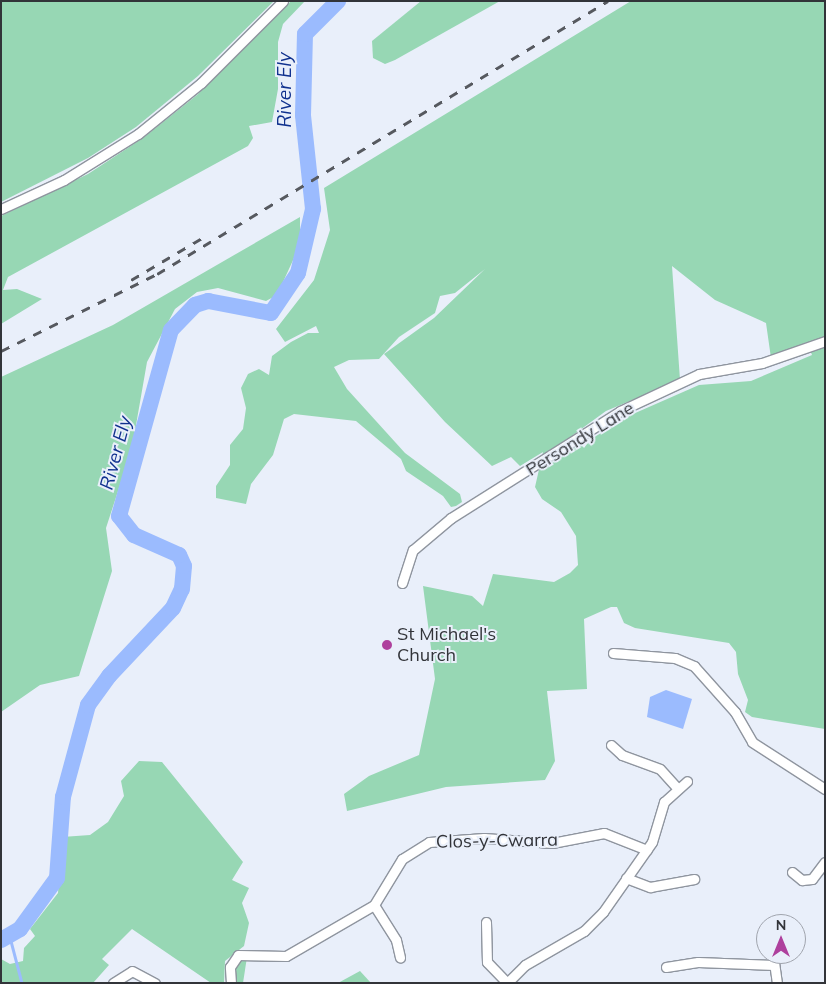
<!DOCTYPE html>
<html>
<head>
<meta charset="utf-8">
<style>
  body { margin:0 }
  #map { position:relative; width:826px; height:984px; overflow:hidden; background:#e9effa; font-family:Mulish,sans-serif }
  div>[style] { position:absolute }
  .green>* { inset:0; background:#97d7b4 }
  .water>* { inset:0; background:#9bbbfe }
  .stream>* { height:2.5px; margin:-1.25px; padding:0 1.25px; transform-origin:1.25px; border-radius:1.25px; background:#9bbbfe }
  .river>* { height:16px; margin:-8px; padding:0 8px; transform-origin:8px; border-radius:8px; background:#9bbbfe }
  .roads { filter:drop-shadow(1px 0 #8f959f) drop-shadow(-1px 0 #8f959f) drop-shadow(0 1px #8f959f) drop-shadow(0 -1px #8f959f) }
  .minor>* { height:9px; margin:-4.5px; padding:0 4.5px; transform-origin:4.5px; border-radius:4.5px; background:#fff }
  .rail>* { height:2.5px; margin-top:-1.25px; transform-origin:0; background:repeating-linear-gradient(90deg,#56595f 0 9px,transparent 0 18px) }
  .dots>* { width:14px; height:14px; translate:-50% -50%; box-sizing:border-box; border:2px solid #e9effa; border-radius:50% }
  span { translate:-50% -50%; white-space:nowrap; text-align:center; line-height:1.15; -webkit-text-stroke:4px #e9effa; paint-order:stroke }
  .street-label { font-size:18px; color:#323439 }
  .poi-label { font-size:18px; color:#323439 }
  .left { translate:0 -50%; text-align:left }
  .water-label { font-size:19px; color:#10318e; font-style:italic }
  .frame { position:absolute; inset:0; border:2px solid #323439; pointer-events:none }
  .north { position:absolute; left:756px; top:914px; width:50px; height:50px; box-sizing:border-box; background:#e9effa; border:1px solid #a0a4ad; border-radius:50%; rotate:0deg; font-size:14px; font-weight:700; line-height:20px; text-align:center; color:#323439 }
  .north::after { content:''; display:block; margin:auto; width:18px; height:22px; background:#ae409d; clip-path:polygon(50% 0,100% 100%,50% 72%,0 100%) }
</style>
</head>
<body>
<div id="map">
  <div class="green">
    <i style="clip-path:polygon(1px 1px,274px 1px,198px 76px,136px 127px,88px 158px,1px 202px)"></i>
    <i style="clip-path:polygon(291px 1px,305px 1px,283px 24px,278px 42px,278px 89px,272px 122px,249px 126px,253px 138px,248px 146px,8px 277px,3px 290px,17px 289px,42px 299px,1px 324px,1px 216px,88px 174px,143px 138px,197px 95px)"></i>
    <i style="clip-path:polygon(421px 1px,500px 1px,395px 60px,385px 64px,373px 58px,372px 41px)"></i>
    <i style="clip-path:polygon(evenodd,631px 1px,825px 1px,825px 729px,752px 717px,745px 712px,748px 700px,738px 674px,736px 652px,729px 643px,635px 628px,624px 623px,617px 607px,611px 607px,584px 619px,587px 689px,547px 691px,555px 761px,545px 780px,446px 787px,347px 811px,344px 794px,369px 776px,419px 755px,435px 679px,423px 586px,472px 596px,483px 606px,493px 574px,554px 582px,570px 573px,578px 565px,576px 536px,561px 512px,542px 499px,535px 487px,543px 452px,520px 466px,511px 457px,492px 466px,445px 422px,384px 354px,434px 318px,485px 269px,455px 293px,440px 296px,435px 313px,399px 337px,379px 359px,349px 360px,334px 367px,347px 389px,405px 453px,460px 494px,462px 502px,456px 506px,451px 507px,443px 496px,406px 471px,401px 459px,356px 421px,294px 414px,284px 419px,273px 455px,251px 484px,246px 504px,216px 498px,216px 486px,230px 465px,230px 445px,243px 429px,246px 408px,241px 388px,248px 374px,259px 369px,269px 375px,272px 356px,291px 342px,308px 333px,319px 333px,316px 326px,285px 342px,276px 329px,314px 280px,330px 230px,324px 188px,631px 1px,672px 266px,715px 300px,766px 323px,771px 358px,807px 342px,812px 355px,751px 381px,699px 385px,633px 414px,591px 439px,584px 448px,573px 435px,606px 411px,680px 380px,672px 266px)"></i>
    <i style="clip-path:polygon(300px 217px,300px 245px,277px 295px,266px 301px,218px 288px,197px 292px,175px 309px,147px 362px,132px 448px,106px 528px,112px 571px,79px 676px,40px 685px,1px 712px,1px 377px,113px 325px)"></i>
    <i style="clip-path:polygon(139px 761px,162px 762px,243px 862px,232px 880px,249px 888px,242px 903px,249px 923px,244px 946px,225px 961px,224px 983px,211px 983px,132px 929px,102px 959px,109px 965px,93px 983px,1px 983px,1px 959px,10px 964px,23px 961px,24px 948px,35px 936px,30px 929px,58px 893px,62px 837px,90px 835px,108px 822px,124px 796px,121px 781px)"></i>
    <i style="clip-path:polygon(247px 957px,243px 983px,236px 983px,235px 966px)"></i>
    <i style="clip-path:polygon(360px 971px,371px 983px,338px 983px)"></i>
  </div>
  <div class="water">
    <i style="clip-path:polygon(666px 690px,692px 699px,683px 729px,647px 717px,650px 697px)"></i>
  </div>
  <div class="stream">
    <i style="left:10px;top:937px;width:48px;rotate:75.4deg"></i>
  </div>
  <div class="river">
    <i style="left:1px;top:940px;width:22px;rotate:-30deg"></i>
    <i style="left:20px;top:929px;width:63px;rotate:-54deg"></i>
    <i style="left:57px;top:878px;width:81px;rotate:-85.8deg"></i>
    <i style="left:63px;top:797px;width:95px;rotate:-74.8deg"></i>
    <i style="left:88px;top:705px;width:36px;rotate:-54deg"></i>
    <i style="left:109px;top:676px;width:93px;rotate:-46.7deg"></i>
    <i style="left:173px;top:608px;width:21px;rotate:-65deg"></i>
    <i style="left:182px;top:589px;width:23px;rotate:-85deg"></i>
    <i style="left:184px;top:566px;width:12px;rotate:-114deg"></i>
    <i style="left:179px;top:555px;width:49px;rotate:-156deg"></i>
    <i style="left:134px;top:535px;width:24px;rotate:-128deg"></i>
    <i style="left:119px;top:516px;width:193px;rotate:-74.4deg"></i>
    <i style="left:171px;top:330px;width:35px;rotate:-46deg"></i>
    <i style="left:195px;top:305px;width:14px;rotate:-17deg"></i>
    <i style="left:208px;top:301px;width:64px;rotate:10.8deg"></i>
    <i style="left:271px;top:313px;width:48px;rotate:-56deg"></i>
    <i style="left:298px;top:273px;width:66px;rotate:-76.8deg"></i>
    <i style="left:313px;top:209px;width:95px;rotate:-96.1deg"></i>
    <i style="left:303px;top:115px;width:81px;rotate:-88.6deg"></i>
    <i style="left:305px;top:34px;width:47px;rotate:-45deg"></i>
  </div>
  <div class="roads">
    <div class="minor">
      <i style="left:1px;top:209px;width:69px;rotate:-24.7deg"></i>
      <i style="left:64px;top:180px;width:87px;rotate:-31.9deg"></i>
      <i style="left:138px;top:134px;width:81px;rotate:-39deg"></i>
      <i style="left:201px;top:83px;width:116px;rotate:-45deg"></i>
      <i style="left:402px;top:583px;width:35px;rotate:-72deg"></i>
      <i style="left:413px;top:550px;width:50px;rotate:-40.1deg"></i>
      <i style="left:451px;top:518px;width:200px;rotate:-32.3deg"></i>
      <i style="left:620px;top:411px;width:87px;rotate:-25.1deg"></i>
      <i style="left:699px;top:374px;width:64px;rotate:-9.9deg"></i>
      <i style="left:762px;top:363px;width:67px;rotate:-19.2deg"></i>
      <i style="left:613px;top:653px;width:62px;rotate:4.6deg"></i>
      <i style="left:675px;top:658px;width:21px;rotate:23deg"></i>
      <i style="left:694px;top:666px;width:62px;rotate:48.3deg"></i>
      <i style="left:735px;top:712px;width:34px;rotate:60deg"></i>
      <i style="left:752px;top:742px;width:87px;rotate:32.8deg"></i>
      <i style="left:611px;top:745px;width:15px;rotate:42deg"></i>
      <i style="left:622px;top:755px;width:40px;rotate:20.2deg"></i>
      <i style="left:660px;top:769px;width:25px;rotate:48deg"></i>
      <i style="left:792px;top:872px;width:13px;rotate:39deg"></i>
      <i style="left:802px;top:880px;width:10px;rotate:-6deg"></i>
      <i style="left:812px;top:879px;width:21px;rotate:-53deg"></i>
      <i style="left:626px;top:878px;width:26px;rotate:21deg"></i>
      <i style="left:650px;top:887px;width:45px;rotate:-10.3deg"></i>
      <i style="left:374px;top:905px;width:41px;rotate:57.8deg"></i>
      <i style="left:396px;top:940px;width:18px;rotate:77deg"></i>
      <i style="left:486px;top:922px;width:40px;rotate:88.6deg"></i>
      <i style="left:487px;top:962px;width:29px;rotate:46deg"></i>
      <i style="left:773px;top:955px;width:28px;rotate:82deg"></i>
      <i style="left:666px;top:967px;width:32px;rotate:-9deg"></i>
      <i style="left:698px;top:962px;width:76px;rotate:2.3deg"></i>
      <i style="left:113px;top:983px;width:22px;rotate:-32deg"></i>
      <i style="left:132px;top:971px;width:26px;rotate:28deg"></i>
      <i style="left:231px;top:983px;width:16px;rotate:-94deg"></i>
      <i style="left:230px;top:967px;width:14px;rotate:-56deg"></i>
      <i style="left:238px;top:955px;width:48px;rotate:1.2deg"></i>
      <i style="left:286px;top:956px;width:102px;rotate:-30.1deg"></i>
      <i style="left:374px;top:905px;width:54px;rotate:-58.7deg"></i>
      <i style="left:402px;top:859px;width:32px;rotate:-32deg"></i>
      <i style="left:429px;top:842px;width:55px;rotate:-4.2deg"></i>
      <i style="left:484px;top:838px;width:68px;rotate:4.2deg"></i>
      <i style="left:552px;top:843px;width:53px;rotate:-10.9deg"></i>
      <i style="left:604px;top:833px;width:46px;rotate:21.6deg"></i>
      <i style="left:507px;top:983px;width:25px;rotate:-45deg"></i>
      <i style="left:525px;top:965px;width:68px;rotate:-30deg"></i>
      <i style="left:584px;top:931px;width:27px;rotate:-45deg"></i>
      <i style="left:603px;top:912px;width:85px;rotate:-55deg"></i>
      <i style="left:652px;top:842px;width:42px;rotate:-73.3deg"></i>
      <i style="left:664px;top:802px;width:31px;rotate:-42deg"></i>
    </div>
  </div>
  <div class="rail">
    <i style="left:131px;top:280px;width:82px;rotate:-30.6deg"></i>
    <i style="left:1px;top:351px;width:174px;rotate:-26.3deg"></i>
    <i style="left:157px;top:274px;width:527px;rotate:-31.19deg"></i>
  </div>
  <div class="dots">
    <i style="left:387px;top:645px;background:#ae409d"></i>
  </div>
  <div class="street-label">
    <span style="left:580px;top:439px;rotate:-32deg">Persondy Lane</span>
    <span style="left:497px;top:841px;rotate:-1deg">Clos-y-Cwarra</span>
  </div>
  <div class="poi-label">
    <span class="left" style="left:397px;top:645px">St Michael's<br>Church</span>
  </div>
  <div class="water-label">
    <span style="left:285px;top:90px;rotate:-90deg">River Ely</span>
    <span style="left:116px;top:453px;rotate:-75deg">River Ely</span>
  </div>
  <div class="frame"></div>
  <div class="north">N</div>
</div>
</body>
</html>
